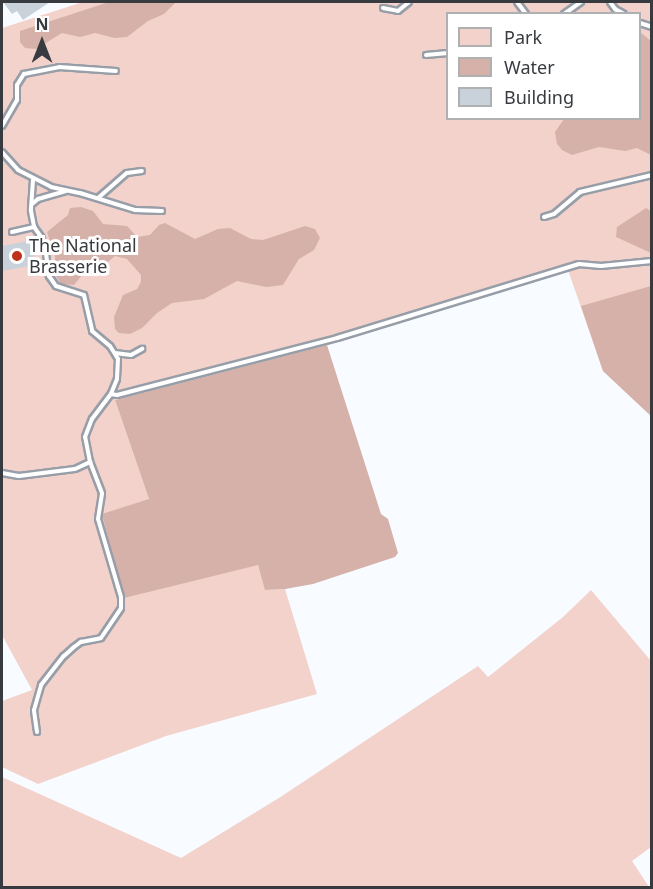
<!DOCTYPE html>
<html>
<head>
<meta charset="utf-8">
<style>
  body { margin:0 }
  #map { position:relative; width:653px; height:889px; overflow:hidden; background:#f8fbff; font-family:"Noto Sans",sans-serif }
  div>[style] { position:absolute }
  .green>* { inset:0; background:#f2d2cb }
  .forest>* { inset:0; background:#d5b1a9 }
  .water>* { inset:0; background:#d5b1aa }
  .building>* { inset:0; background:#c9d1db }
  .roads { filter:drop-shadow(2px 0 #979ea8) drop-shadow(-2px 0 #979ea8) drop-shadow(0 2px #979ea8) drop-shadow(0 -2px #979ea8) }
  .service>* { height:4px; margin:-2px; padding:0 2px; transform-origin:2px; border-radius:2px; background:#fff }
  .dots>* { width:16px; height:16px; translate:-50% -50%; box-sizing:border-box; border:3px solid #fff; border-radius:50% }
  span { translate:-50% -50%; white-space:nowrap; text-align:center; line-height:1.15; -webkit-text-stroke:6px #fff; paint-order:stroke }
  .poi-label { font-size:18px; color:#373a3e }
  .left { translate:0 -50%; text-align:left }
  .frame { position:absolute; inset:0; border:3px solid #373a3e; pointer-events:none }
  .legend { position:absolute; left:446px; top:12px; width:195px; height:108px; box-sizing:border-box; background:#fff; border:2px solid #afb0b2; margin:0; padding:8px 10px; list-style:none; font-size:18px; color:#373a3e }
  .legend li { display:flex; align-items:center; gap:12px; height:30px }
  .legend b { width:30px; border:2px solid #afb0b2 }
  .north { position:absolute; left:12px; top:12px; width:60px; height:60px; -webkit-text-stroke:4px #fff; paint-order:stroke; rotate:0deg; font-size:16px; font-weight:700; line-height:24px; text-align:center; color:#373a3e }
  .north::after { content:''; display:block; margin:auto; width:21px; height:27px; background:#373a3e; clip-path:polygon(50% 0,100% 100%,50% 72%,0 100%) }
</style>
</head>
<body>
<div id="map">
  <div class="green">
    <i style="clip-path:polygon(evenodd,83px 2px,651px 2px,651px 416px,603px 371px,568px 270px,327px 345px,115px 400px,149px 499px,258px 565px,266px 590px,285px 589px,317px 694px,166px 736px,38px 784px,2px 767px,2px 701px,32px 690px,2px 635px,2px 28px,83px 2px,448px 14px,640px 14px,640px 118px,448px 118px,448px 14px)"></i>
    <i style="clip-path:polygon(591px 590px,651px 661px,651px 847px,632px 861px,649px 887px,2px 887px,2px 777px,181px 858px,282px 796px,478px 666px,488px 677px,563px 617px)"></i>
  </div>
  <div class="forest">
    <i style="clip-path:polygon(651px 286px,652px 286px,651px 416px,603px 371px,581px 306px)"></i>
    <i style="clip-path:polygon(327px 345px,381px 514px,388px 519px,398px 553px,395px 557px,313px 584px,285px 589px,265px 590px,258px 565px,124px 598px,102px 514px,149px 499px,115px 400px)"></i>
  </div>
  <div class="water">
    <i style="clip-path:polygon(109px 2px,176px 2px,164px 14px,148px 21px,127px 37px,115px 38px,95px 33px,80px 37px,62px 33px,36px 49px,25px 48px,20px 42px,20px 31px)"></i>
    <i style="clip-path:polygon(640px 32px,651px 41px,651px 155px,637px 148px,625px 151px,599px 147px,572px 155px,562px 150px,557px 144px,555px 132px,564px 119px,640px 118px)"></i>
    <i style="clip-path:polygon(81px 207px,93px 211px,103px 224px,127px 226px,137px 237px,150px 235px,159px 225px,165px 223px,195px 239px,218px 229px,230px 228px,251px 239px,263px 240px,305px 226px,315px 229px,320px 238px,314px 250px,299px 259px,283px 285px,266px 287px,237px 281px,204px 299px,172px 303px,157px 313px,142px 328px,130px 334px,119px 333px,115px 329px,114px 317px,123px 295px,137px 289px,141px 282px,141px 275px,127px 259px,115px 256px,103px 266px,87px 269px,74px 285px,61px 284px,55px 275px,55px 256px,47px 232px,68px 215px,70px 208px)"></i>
    <i style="clip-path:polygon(646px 208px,651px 211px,651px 253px,616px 237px,617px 227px)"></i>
  </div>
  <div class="building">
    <i style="clip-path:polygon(3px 2px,50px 2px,23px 20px,17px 11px,12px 14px)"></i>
    <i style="clip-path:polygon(38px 239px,42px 242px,41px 246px,32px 247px,35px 265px,2px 271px,2px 246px)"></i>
  </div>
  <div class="roads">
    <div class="service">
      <i style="left:517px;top:2px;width:15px;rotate:53deg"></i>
      <i style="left:610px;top:2px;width:9px;rotate:54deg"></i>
      <i style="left:615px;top:9px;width:10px;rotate:29deg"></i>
      <i style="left:383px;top:8px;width:15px;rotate:11deg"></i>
      <i style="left:398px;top:11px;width:14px;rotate:-39deg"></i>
      <i style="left:564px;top:14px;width:21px;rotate:-35deg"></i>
      <i style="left:640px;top:23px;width:13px;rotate:18deg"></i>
      <i style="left:426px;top:55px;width:22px;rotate:-5deg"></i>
      <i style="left:2px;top:126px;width:30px;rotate:-60deg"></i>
      <i style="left:17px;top:100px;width:15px;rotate:-90deg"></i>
      <i style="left:17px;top:85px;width:13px;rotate:-58deg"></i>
      <i style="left:24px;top:74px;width:36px;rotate:-11deg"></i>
      <i style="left:59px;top:67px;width:57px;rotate:4deg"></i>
      <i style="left:2px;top:152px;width:24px;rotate:48deg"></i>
      <i style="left:18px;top:170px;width:37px;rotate:27deg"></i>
      <i style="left:51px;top:187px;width:30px;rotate:12deg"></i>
      <i style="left:80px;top:193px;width:58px;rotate:17.2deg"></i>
      <i style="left:135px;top:210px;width:27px;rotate:2deg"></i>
      <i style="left:33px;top:180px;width:31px;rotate:94deg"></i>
      <i style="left:31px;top:211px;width:16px;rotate:79deg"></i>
      <i style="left:98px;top:198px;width:38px;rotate:-41deg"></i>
      <i style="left:127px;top:173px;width:15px;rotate:-8deg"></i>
      <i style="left:32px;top:204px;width:8px;rotate:-40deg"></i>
      <i style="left:38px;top:199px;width:29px;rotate:-16deg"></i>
      <i style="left:544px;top:217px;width:10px;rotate:-17deg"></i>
      <i style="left:554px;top:214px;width:34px;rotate:-40deg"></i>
      <i style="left:580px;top:192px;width:74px;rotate:-13.3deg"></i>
      <i style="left:12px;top:232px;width:23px;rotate:-13deg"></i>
      <i style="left:34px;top:227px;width:14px;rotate:54deg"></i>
      <i style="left:45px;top:245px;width:31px;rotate:83deg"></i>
      <i style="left:49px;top:276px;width:12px;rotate:55deg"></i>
      <i style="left:56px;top:286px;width:29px;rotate:18deg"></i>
      <i style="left:84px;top:295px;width:37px;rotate:77deg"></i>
      <i style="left:92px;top:331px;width:23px;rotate:40deg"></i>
      <i style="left:110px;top:346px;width:15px;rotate:58deg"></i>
      <i style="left:118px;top:359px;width:20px;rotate:93deg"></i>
      <i style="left:117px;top:379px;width:16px;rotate:112deg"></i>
      <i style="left:111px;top:394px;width:6px;rotate:9deg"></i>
      <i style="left:117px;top:395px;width:227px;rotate:-14.5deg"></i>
      <i style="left:337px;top:338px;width:253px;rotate:-17deg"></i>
      <i style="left:579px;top:264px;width:22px;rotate:5deg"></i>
      <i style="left:601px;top:266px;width:51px;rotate:-5.6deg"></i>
      <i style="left:115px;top:353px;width:16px;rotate:7deg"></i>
      <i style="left:131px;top:355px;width:13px;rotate:-29deg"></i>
      <i style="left:2px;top:473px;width:17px;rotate:10deg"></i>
      <i style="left:19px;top:476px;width:56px;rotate:-7.1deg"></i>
      <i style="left:75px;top:469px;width:17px;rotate:-25deg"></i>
      <i style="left:37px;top:732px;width:22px;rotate:-98deg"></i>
      <i style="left:34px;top:710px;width:26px;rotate:-74deg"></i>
      <i style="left:41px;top:685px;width:37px;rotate:-52deg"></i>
      <i style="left:64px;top:656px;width:13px;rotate:-42deg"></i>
      <i style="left:74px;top:647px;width:9px;rotate:-36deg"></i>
      <i style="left:81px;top:642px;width:20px;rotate:-11deg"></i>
      <i style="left:101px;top:638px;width:36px;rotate:-56deg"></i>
      <i style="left:121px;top:608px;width:11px;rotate:-90deg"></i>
      <i style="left:121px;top:597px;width:81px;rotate:-106.4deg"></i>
      <i style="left:98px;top:519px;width:26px;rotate:-81deg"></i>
      <i style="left:102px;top:493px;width:33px;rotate:-111deg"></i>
      <i style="left:90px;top:462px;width:25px;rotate:-101deg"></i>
      <i style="left:85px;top:437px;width:19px;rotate:-69deg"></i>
      <i style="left:92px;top:419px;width:31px;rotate:-53deg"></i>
    </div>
  </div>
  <div class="dots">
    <i style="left:17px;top:256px;background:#be321a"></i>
  </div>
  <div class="poi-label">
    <span class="left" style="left:29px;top:256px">The National<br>Brasserie</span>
  </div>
  <div class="frame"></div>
  <ul class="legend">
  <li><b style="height:16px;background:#f2d2cb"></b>Park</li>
  <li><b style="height:16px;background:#d5b1aa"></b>Water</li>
  <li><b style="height:16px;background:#c9d1db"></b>Building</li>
  </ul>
  <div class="north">N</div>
</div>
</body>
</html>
